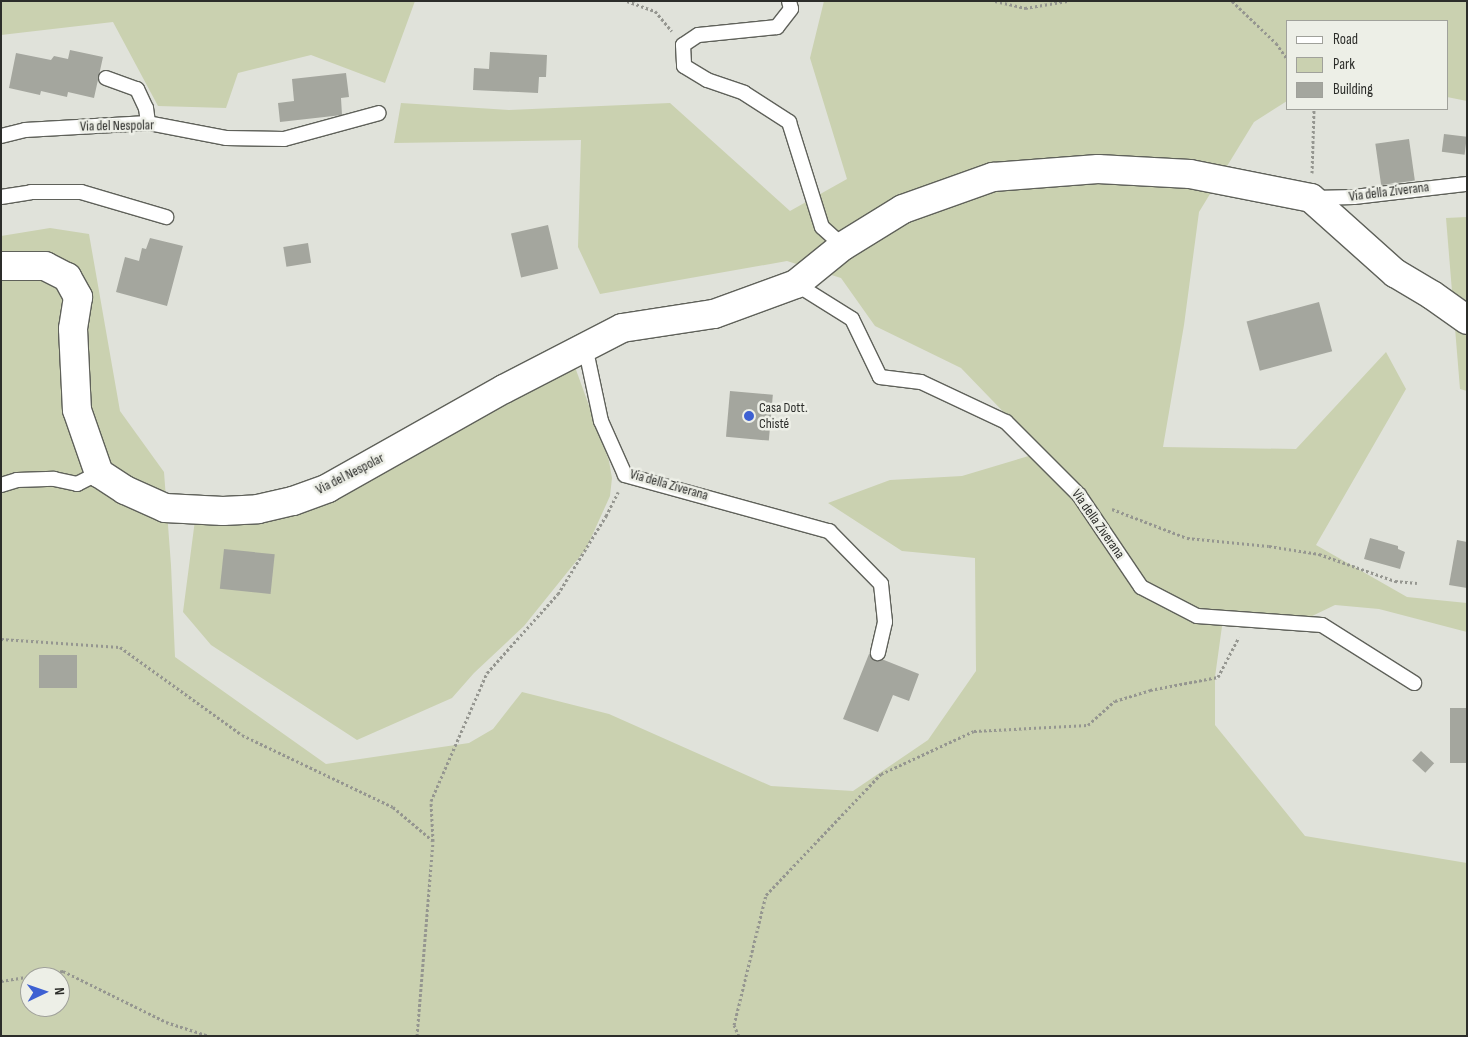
<!DOCTYPE html>
<html>
<head>
<meta charset="utf-8">
<style>
  body { margin:0 }
  #map { position:relative; width:1468px; height:1037px; overflow:hidden; background:#e0e2da; font-family:"Sofia Sans Condensed",sans-serif }
  div>[style] { position:absolute }
  .green>* { inset:0; background:#cad1b0 }
  .building>* { inset:0; background:#a4a69e; transform-origin:0 0 }
  .path>* { height:3px; margin-top:-1.5px; transform-origin:0; background:repeating-linear-gradient(90deg,#959690 0 2.5px,transparent 0 5px) }
  .roads { filter:drop-shadow(1px 0 #5f615a) drop-shadow(-1px 0 #5f615a) drop-shadow(0 1px #5f615a) drop-shadow(0 -1px #5f615a) }
  .lane>* { height:14px; margin:-7px; padding:0 7px; transform-origin:7px; border-radius:7px; background:#fff }
  .street>* { height:28px; margin:-14px; padding:0 14px; transform-origin:14px; border-radius:14px; background:#fff }
  .dots>* { width:14px; height:14px; translate:-50% -50%; box-sizing:border-box; border:2px solid #edefe7; border-radius:50% }
  span { translate:-50% -50%; white-space:nowrap; text-align:center; line-height:1.15; -webkit-text-stroke:5px #edefe7; paint-order:stroke }
  .street-label { font-size:14px; color:#2c2d2a }
  .poi-label { font-size:14px; color:#2c2d2a }
  .left { translate:0 -50%; text-align:left }
  .frame { position:absolute; inset:0; border:2px solid #2c2d2a; pointer-events:none }
  .legend { position:absolute; left:1286px; top:20px; width:162px; height:90px; box-sizing:border-box; background:#edefe7; border:1px solid #a0a19b; margin:0; padding:6px 9px; list-style:none; font-size:15px; color:#2c2d2a }
  .legend li { display:flex; align-items:center; gap:10px; height:25px }
  .legend b { width:25px; border:1px solid #a0a19b }
  .north { position:absolute; left:20px; top:967px; width:50px; height:50px; box-sizing:border-box; background:#edefe7; border:1px solid #a0a19b; border-radius:50%; rotate:87deg; font-size:14px; font-weight:700; line-height:20px; text-align:center; color:#2c2d2a }
  .north::after { content:''; display:block; margin:auto; width:18px; height:22px; background:#3d60d2; clip-path:polygon(50% 0,100% 100%,50% 72%,0 100%) }
</style>
</head>
<body>
<div id="map">
  <div class="green">
    <i style="clip-path:polygon(1px 1px,415px 1px,385px 83px,311px 55px,238px 73px,226px 108px,158px 106px,113px 22px,1px 35px)"></i>
    <i style="clip-path:polygon(evenodd,824px 1px,1467px 1px,1467px 101px,1447px 97px,1447px 21px,1287px 21px,1287px 101px,1254px 122px,1199px 212px,1184px 325px,1163px 447px,1296px 449px,1386px 352px,1406px 389px,1316px 545px,1407px 597px,1467px 603px,1467px 632px,1379px 609px,1335px 605px,1283px 630px,1247px 621px,1223px 619px,1215px 677px,1215px 725px,1305px 836px,1467px 863px,1467px 1036px,1px 1036px,1px 236px,50px 228px,89px 234px,120px 411px,164px 472px,171px 565px,175px 657px,326px 764px,469px 743px,493px 729px,522px 692px,609px 714px,771px 786px,853px 791px,928px 740px,976px 671px,975px 558px,902px 551px,828px 503px,890px 480px,962px 476px,1042px 452px,961px 368px,875px 326px,841px 278px,787px 261px,600px 294px,578px 247px,581px 140px,394px 143px,401px 103px,509px 110px,670px 103px,790px 211px,847px 179px,810px 58px,824px 1px,30px 977px,60px 977px,60px 1007px,30px 1007px,30px 977px)"></i>
    <i style="clip-path:polygon(1467px 217px,1467px 391px,1460px 389px,1446px 218px)"></i>
    <i style="clip-path:polygon(575px 367px,609px 461px,612px 478px,610px 496px,586px 549px,524px 626px,474px 673px,452px 698px,357px 740px,211px 645px,183px 612px,195px 520px,232px 522px)"></i>
  </div>
  <div class="building">
    <i style="clip-path:polygon(70px 50px,103px 57px,94px 98px,68px 92px,67px 97px,41px 91px,40px 95px,9px 88px,16px 53px,51px 60px,54px 56px,68px 59px)"></i>
    <i style="clip-path:polygon(490px 52px,547px 55px,546px 77px,539px 77px,538px 93px,473px 90px,474px 68px,489px 69px)"></i>
    <i style="clip-path:polygon(346px 73px,349px 97px,341px 98px,342px 115px,280px 122px,278px 103px,294px 101px,292px 79px)"></i>
    <i style="left:1444px;top:134px;width:23px;height:18px;rotate:7deg"></i>
    <i style="left:1409px;top:139px;width:42px;height:34px;rotate:82deg"></i>
    <i style="left:548px;top:225px;width:45px;height:38px;rotate:77deg"></i>
    <i style="clip-path:polygon(150px 238px,183px 246px,167px 306px,116px 292px,125px 257px,139px 261px,142px 248px,146px 249px)"></i>
    <i style="left:308px;top:243px;width:20px;height:25px;rotate:81deg"></i>
    <i style="left:1319px;top:302px;width:51px;height:75px;rotate:75deg"></i>
    <i style="left:730px;top:391px;width:43px;height:46px;rotate:5deg"></i>
    <i style="clip-path:polygon(1370px 538px,1398px 546px,1398px 549px,1405px 552px,1400px 569px,1364px 559px)"></i>
    <i style="clip-path:polygon(1457px 540px,1467px 542px,1467px 588px,1449px 585px)"></i>
    <i style="left:224px;top:549px;width:51px;height:40px;rotate:6deg"></i>
    <i style="clip-path:polygon(869px 654px,919px 674px,909px 701px,893px 695px,878px 732px,843px 719px)"></i>
    <i style="left:39px;top:655px;width:38px;height:33px"></i>
    <i style="left:1450px;top:708px;width:17px;height:55px"></i>
    <i style="left:1421px;top:751px;width:18px;height:13px;rotate:43deg"></i>
  </div>
  <div class="path">
    <i style="left:627px;top:1px;width:30px;rotate:20deg"></i>
    <i style="left:655px;top:11px;width:26px;rotate:50deg"></i>
    <i style="left:995px;top:1px;width:31px;rotate:13deg"></i>
    <i style="left:1025px;top:8px;width:43px;rotate:-9.5deg"></i>
    <i style="left:1232px;top:1px;width:61px;rotate:43.7deg"></i>
    <i style="left:1276px;top:43px;width:19px;rotate:55deg"></i>
    <i style="left:1312px;top:173px;width:64px;rotate:-88.2deg"></i>
    <i style="left:1112px;top:509px;width:80px;rotate:21.1deg"></i>
    <i style="left:1187px;top:538px;width:82px;rotate:5.6deg"></i>
    <i style="left:1269px;top:546px;width:51px;rotate:9.1deg"></i>
    <i style="left:1319px;top:554px;width:81px;rotate:19.6deg"></i>
    <i style="left:1395px;top:581px;width:22px;rotate:5deg"></i>
    <i style="left:1px;top:639px;width:119px;rotate:3.8deg"></i>
    <i style="left:120px;top:647px;width:150px;rotate:35.8deg"></i>
    <i style="left:242px;top:735px;width:167px;rotate:25.5deg"></i>
    <i style="left:393px;top:807px;width:52px;rotate:40.4deg"></i>
    <i style="left:1px;top:981px;width:63px;rotate:-9.2deg"></i>
    <i style="left:63px;top:971px;width:115px;rotate:26.3deg"></i>
    <i style="left:166px;top:1022px;width:45px;rotate:18deg"></i>
    <i style="left:417px;top:1036px;width:196px;rotate:-85.3deg"></i>
    <i style="left:433px;top:841px;width:40px;rotate:-92.9deg"></i>
    <i style="left:431px;top:801px;width:140px;rotate:-66.4deg"></i>
    <i style="left:487px;top:673px;width:106px;rotate:-48.1deg"></i>
    <i style="left:558px;top:594px;width:92px;rotate:-58.4deg"></i>
    <i style="left:606px;top:516px;width:27px;rotate:-63deg"></i>
    <i style="left:739px;top:1036px;width:12px;rotate:-114deg"></i>
    <i style="left:734px;top:1025px;width:134px;rotate:-76.2deg"></i>
    <i style="left:766px;top:895px;width:167px;rotate:-46.5deg"></i>
    <i style="left:881px;top:774px;width:102px;rotate:-24.8deg"></i>
    <i style="left:974px;top:731px;width:114px;rotate:-3deg"></i>
    <i style="left:1088px;top:725px;width:36px;rotate:-42deg"></i>
    <i style="left:1115px;top:701px;width:37px;rotate:-17deg"></i>
    <i style="left:1150px;top:690px;width:69px;rotate:-10.8deg"></i>
    <i style="left:1218px;top:677px;width:45px;rotate:-62.3deg"></i>
  </div>
  <div class="roads">
    <div class="lane">
      <i style="left:789px;top:1px;width:8px;rotate:76deg"></i>
      <i style="left:791px;top:9px;width:23px;rotate:128deg"></i>
      <i style="left:777px;top:27px;width:79px;rotate:174.2deg"></i>
      <i style="left:698px;top:35px;width:18px;rotate:146deg"></i>
      <i style="left:683px;top:45px;width:21px;rotate:87deg"></i>
      <i style="left:684px;top:66px;width:27px;rotate:31deg"></i>
      <i style="left:707px;top:80px;width:39px;rotate:19deg"></i>
      <i style="left:744px;top:93px;width:54px;rotate:32.8deg"></i>
      <i style="left:789px;top:122px;width:110px;rotate:72.6deg"></i>
      <i style="left:822px;top:227px;width:28px;rotate:42deg"></i>
      <i style="left:106px;top:78px;width:33px;rotate:20deg"></i>
      <i style="left:137px;top:89px;width:21px;rotate:65deg"></i>
      <i style="left:146px;top:108px;width:15px;rotate:82deg"></i>
      <i style="left:1px;top:136px;width:25px;rotate:-14deg"></i>
      <i style="left:25px;top:130px;width:123px;rotate:-3.3deg"></i>
      <i style="left:148px;top:123px;width:79px;rotate:10.9deg"></i>
      <i style="left:226px;top:138px;width:58px;rotate:1deg"></i>
      <i style="left:284px;top:139px;width:98px;rotate:-15.3deg"></i>
      <i style="left:1px;top:197px;width:30px;rotate:-9deg"></i>
      <i style="left:31px;top:192px;width:50px"></i>
      <i style="left:81px;top:192px;width:89px;rotate:16.4deg"></i>
      <i style="left:1314px;top:198px;width:40px;rotate:-1.4deg"></i>
      <i style="left:1354px;top:197px;width:114px;rotate:-6.6deg"></i>
      <i style="left:796px;top:284px;width:66px;rotate:32deg"></i>
      <i style="left:852px;top:319px;width:64px;rotate:64.2deg"></i>
      <i style="left:880px;top:377px;width:41px;rotate:7deg"></i>
      <i style="left:921px;top:382px;width:94px;rotate:25.2deg"></i>
      <i style="left:1006px;top:422px;width:103px;rotate:45deg"></i>
      <i style="left:1079px;top:495px;width:111px;rotate:56deg"></i>
      <i style="left:1141px;top:587px;width:63px;rotate:27.4deg"></i>
      <i style="left:1197px;top:616px;width:125px;rotate:4.1deg"></i>
      <i style="left:1322px;top:625px;width:109px;rotate:32.2deg"></i>
      <i style="left:585px;top:346px;width:77px;rotate:78deg"></i>
      <i style="left:601px;top:421px;width:59px;rotate:66deg"></i>
      <i style="left:625px;top:475px;width:212px;rotate:15.4deg"></i>
      <i style="left:829px;top:531px;width:74px;rotate:45.5deg"></i>
      <i style="left:881px;top:584px;width:38px;rotate:84deg"></i>
      <i style="left:885px;top:622px;width:32px;rotate:103deg"></i>
      <i style="left:1px;top:485px;width:17px;rotate:-17deg"></i>
      <i style="left:17px;top:480px;width:37px;rotate:-2deg"></i>
      <i style="left:54px;top:479px;width:24px;rotate:12deg"></i>
      <i style="left:77px;top:484px;width:25px;rotate:-27deg"></i>
    </div>
    <div class="street">
      <i style="left:1px;top:266px;width:44px"></i>
      <i style="left:45px;top:266px;width:25px;rotate:27deg"></i>
      <i style="left:67px;top:277px;width:23px;rotate:61deg"></i>
      <i style="left:78px;top:297px;width:32px;rotate:99deg"></i>
      <i style="left:73px;top:329px;width:81px;rotate:87.2deg"></i>
      <i style="left:77px;top:410px;width:67px;rotate:70.8deg"></i>
      <i style="left:99px;top:473px;width:31px;rotate:33deg"></i>
      <i style="left:125px;top:490px;width:44px;rotate:24.2deg"></i>
      <i style="left:165px;top:508px;width:58px;rotate:3deg"></i>
      <i style="left:223px;top:511px;width:35px;rotate:-3deg"></i>
      <i style="left:258px;top:509px;width:36px;rotate:-13deg"></i>
      <i style="left:293px;top:501px;width:37px;rotate:-20deg"></i>
      <i style="left:328px;top:488px;width:202px;rotate:-29.4deg"></i>
      <i style="left:504px;top:389px;width:133px;rotate:-27.3deg"></i>
      <i style="left:622px;top:328px;width:93px;rotate:-8.7deg"></i>
      <i style="left:714px;top:314px;width:87px;rotate:-20.1deg"></i>
      <i style="left:796px;top:284px;width:60px;rotate:-39deg"></i>
      <i style="left:843px;top:246px;width:70px;rotate:-31.7deg"></i>
      <i style="left:903px;top:209px;width:96px;rotate:-19.6deg"></i>
      <i style="left:993px;top:177px;width:105px;rotate:-4.4deg"></i>
      <i style="left:1098px;top:169px;width:92px;rotate:3.1deg"></i>
      <i style="left:1190px;top:174px;width:123px;rotate:11.2deg"></i>
      <i style="left:1311px;top:198px;width:113px;rotate:41.8deg"></i>
      <i style="left:1395px;top:273px;width:43px;rotate:30.7deg"></i>
      <i style="left:1432px;top:295px;width:43px;rotate:35.5deg"></i>
    </div>
  </div>
  <div class="dots">
    <i style="left:749px;top:416px;background:#3d60d2"></i>
  </div>
  <div class="street-label">
    <span style="left:117px;top:126px;rotate:-1deg">Via del Nespolar</span>
    <span style="left:1389px;top:192px;rotate:-7deg">Via della Ziverana</span>
    <span style="left:350px;top:474px;rotate:-27deg">Via del Nespolar</span>
    <span style="left:669px;top:485px;rotate:16deg">Via della Ziverana</span>
    <span style="left:1098px;top:524px;rotate:55deg">Via della Ziverana</span>
  </div>
  <div class="poi-label">
    <span class="left" style="left:759px;top:416px">Casa Dott.<br>Chisté</span>
  </div>
  <div class="frame"></div>
  <ul class="legend">
  <li><b style="height:6px;background:#fff"></b>Road</li>
  <li><b style="height:14px;background:#cad1b0"></b>Park</li>
  <li><b style="height:14px;background:#a4a69e"></b>Building</li>
  </ul>
  <div class="north">N</div>
</div>
</body>
</html>
